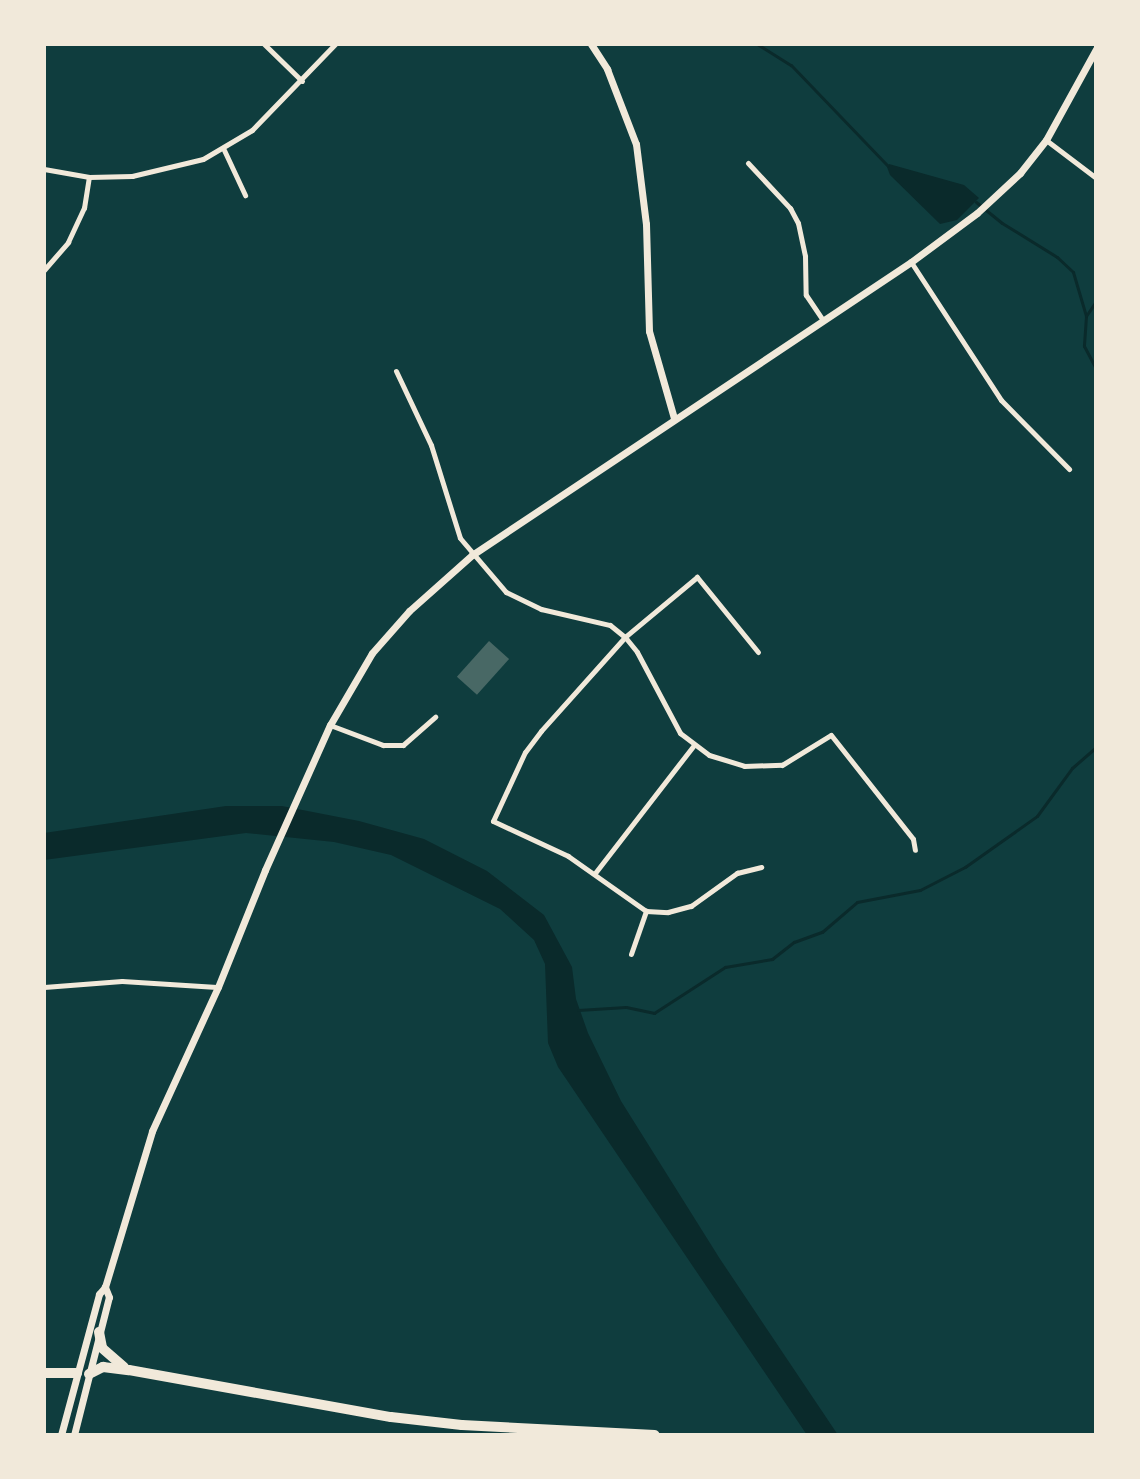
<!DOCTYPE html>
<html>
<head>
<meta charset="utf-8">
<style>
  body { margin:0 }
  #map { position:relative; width:1140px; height:1479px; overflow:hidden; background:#0f3d3e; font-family:Inter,sans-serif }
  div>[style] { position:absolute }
  .water>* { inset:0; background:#0a2a2b }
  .stream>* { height:3px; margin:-1.5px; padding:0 1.5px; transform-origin:1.5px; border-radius:1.5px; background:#0a2a2b }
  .building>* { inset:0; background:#486865; transform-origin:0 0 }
  .minor>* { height:5px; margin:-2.5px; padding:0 2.5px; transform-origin:2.5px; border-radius:2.5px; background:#f1e9da }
  .tertiary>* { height:7px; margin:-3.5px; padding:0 3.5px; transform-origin:3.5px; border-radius:3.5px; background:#f1e9da }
  .motorway>* { height:10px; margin:-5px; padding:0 5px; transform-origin:5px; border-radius:5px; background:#f1e9da }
  span { translate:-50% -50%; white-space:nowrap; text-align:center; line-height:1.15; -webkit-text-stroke:6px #f1e9da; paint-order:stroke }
  .frame { position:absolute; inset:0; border:46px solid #f1e9da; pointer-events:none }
</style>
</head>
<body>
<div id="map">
  <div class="water">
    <i style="clip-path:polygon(889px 164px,964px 185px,979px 198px,957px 220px,940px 224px,890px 175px,887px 167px)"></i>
    <i style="clip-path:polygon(226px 806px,282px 806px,359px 821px,424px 839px,487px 871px,544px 915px,572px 967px,576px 999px,588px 1033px,621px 1101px,720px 1259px,838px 1435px,807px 1435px,558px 1067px,548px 1043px,545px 964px,534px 940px,500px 909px,391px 855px,334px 842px,246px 833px,44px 860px,44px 833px)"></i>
  </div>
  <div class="stream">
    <i style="left:757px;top:44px;width:40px;rotate:32deg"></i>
    <i style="left:791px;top:65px;width:139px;rotate:46.2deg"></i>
    <i style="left:976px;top:202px;width:33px;rotate:39deg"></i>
    <i style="left:1002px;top:223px;width:65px;rotate:31.7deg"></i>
    <i style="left:1057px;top:257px;width:22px;rotate:43deg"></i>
    <i style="left:1073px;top:272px;width:46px;rotate:73.5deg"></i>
    <i style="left:1086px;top:316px;width:30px;rotate:94deg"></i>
    <i style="left:1084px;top:346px;width:26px;rotate:62deg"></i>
    <i style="left:1086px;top:316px;width:18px;rotate:-56deg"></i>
    <i style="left:578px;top:1010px;width:48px;rotate:-3.6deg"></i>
    <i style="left:626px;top:1007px;width:29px;rotate:12deg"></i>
    <i style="left:654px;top:1013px;width:85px;rotate:-32.9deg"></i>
    <i style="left:725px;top:967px;width:48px;rotate:-9.7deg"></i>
    <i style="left:772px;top:959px;width:28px;rotate:-38deg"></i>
    <i style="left:794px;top:942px;width:30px;rotate:-20deg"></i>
    <i style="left:822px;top:932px;width:46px;rotate:-40.6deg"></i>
    <i style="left:857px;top:902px;width:64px;rotate:-10.8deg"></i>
    <i style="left:920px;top:890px;width:51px;rotate:-27.1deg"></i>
    <i style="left:965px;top:867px;width:88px;rotate:-35.3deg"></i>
    <i style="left:1037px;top:816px;width:59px;rotate:-53.9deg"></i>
    <i style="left:1072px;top:768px;width:32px;rotate:-41deg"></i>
  </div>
  <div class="building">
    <i style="left:489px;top:641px;width:27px;height:48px;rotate:42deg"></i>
  </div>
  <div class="minor">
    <i style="left:264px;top:44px;width:53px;rotate:44.2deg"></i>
    <i style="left:1046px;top:140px;width:63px;rotate:37.2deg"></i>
    <i style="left:224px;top:150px;width:50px;rotate:65deg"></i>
    <i style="left:748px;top:163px;width:62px;rotate:47deg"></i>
    <i style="left:790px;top:208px;width:17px;rotate:62deg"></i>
    <i style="left:798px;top:223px;width:34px;rotate:78deg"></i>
    <i style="left:805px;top:256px;width:39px;rotate:89deg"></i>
    <i style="left:806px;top:295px;width:30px;rotate:56deg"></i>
    <i style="left:44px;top:169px;width:46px;rotate:10.1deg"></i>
    <i style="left:89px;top:177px;width:43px;rotate:-1.3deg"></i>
    <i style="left:132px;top:176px;width:73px;rotate:-13.5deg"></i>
    <i style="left:203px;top:159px;width:57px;rotate:-30.6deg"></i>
    <i style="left:252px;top:130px;width:120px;rotate:-46deg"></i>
    <i style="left:911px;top:262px;width:165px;rotate:56.9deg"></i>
    <i style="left:1001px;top:400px;width:97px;rotate:45.4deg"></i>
    <i style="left:44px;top:270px;width:37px;rotate:-49deg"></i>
    <i style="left:68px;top:242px;width:38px;rotate:-65deg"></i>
    <i style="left:84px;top:208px;width:31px;rotate:-81deg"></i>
    <i style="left:396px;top:371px;width:82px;rotate:64.7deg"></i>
    <i style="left:431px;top:445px;width:97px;rotate:72.7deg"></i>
    <i style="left:460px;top:538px;width:71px;rotate:49.6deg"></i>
    <i style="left:506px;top:592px;width:39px;rotate:26deg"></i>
    <i style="left:541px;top:609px;width:71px;rotate:13.1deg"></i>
    <i style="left:610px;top:625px;width:19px;rotate:39deg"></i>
    <i style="left:625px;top:637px;width:19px;rotate:51deg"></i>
    <i style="left:637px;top:652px;width:92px;rotate:62deg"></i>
    <i style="left:680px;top:733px;width:36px;rotate:37deg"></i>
    <i style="left:709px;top:755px;width:37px;rotate:17deg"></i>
    <i style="left:744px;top:766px;width:38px;rotate:-2deg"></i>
    <i style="left:782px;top:765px;width:57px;rotate:-31.5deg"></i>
    <i style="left:831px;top:735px;width:132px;rotate:51.7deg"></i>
    <i style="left:913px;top:839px;width:11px;rotate:80deg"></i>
    <i style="left:758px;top:652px;width:97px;rotate:-129.1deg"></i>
    <i style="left:697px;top:577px;width:94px;rotate:140.2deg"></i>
    <i style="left:625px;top:637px;width:126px;rotate:131.8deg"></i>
    <i style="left:541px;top:731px;width:26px;rotate:127deg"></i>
    <i style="left:525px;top:752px;width:76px;rotate:114.9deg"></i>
    <i style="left:493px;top:821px;width:83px;rotate:25deg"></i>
    <i style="left:568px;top:856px;width:95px;rotate:35.2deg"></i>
    <i style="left:646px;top:911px;width:22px;rotate:3deg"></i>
    <i style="left:668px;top:912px;width:24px;rotate:-15deg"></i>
    <i style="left:691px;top:906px;width:57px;rotate:-35.7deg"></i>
    <i style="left:737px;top:873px;width:25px;rotate:-14deg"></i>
    <i style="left:330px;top:725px;width:57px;rotate:20.7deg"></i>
    <i style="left:383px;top:745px;width:20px"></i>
    <i style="left:403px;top:745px;width:43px;rotate:-41.2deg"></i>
    <i style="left:595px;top:873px;width:160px;rotate:-52.3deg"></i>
    <i style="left:631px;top:954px;width:46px;rotate:-70.8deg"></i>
    <i style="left:44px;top:987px;width:78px;rotate:-4.4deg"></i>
    <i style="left:122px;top:981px;width:95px;rotate:3.6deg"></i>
  </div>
  <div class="tertiary">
    <i style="left:591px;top:44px;width:30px;rotate:57deg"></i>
    <i style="left:607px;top:69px;width:80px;rotate:68.9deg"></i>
    <i style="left:636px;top:144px;width:81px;rotate:82.9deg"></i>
    <i style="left:646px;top:224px;width:107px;rotate:88.4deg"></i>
    <i style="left:649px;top:331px;width:91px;rotate:74deg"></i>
    <i style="left:61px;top:1435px;width:146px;rotate:-74.9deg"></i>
    <i style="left:99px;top:1294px;width:9px;rotate:-49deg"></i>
    <i style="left:105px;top:1287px;width:163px;rotate:-73.2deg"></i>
    <i style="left:152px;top:1131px;width:158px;rotate:-65.4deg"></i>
    <i style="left:218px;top:987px;width:126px;rotate:-68.1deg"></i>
    <i style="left:265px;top:870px;width:159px;rotate:-65.9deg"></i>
    <i style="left:330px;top:725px;width:83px;rotate:-59.7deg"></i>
    <i style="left:372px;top:653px;width:56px;rotate:-48.6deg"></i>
    <i style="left:409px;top:611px;width:84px;rotate:-41.6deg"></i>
    <i style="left:472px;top:555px;width:528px;rotate:-33.72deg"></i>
    <i style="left:911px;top:262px;width:82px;rotate:-36.6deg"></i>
    <i style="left:977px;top:213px;width:59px;rotate:-42.9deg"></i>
    <i style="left:1020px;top:173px;width:42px;rotate:-51.8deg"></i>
    <i style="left:1046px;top:140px;width:104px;rotate:-61.2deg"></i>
    <i style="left:74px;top:1435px;width:142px;rotate:-75.8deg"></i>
    <i style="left:109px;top:1297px;width:11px;rotate:-112deg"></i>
  </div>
  <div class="motorway">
    <i style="left:99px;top:1332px;width:16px;rotate:79deg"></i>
    <i style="left:102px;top:1348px;width:29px;rotate:41deg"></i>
    <i style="left:44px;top:1373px;width:33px"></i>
    <i style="left:89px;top:1374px;width:16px;rotate:-27deg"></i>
    <i style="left:103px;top:1367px;width:26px;rotate:7deg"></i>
    <i style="left:129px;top:1370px;width:266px;rotate:10.2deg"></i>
    <i style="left:391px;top:1417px;width:71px;rotate:6.4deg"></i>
    <i style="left:462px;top:1425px;width:193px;rotate:3deg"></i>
  </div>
  <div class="frame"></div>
</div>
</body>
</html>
